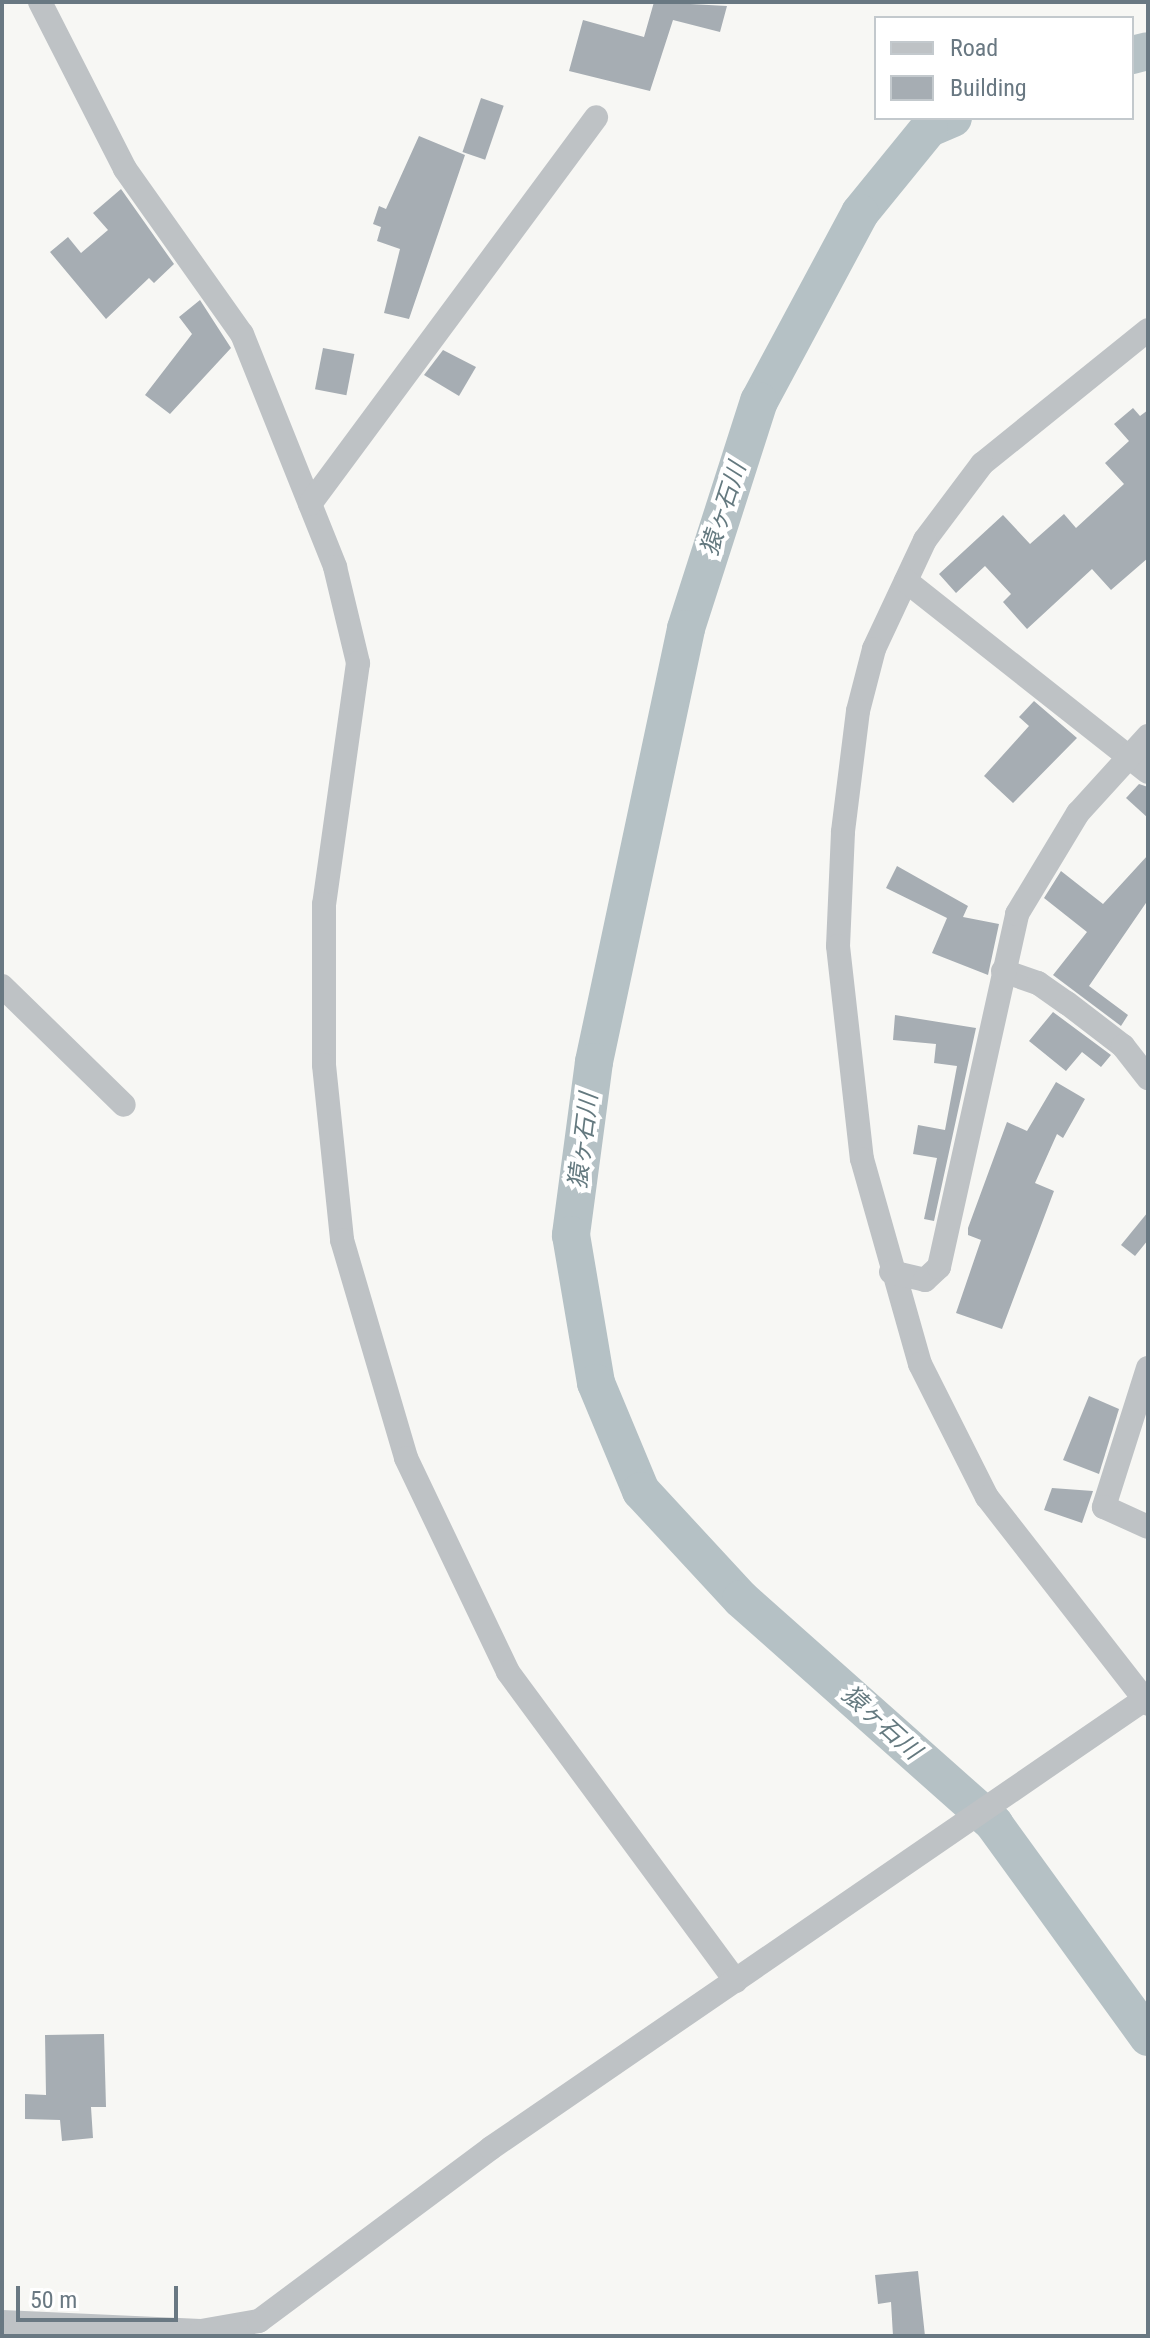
<!DOCTYPE html>
<html>
<head>
<meta charset="utf-8">
<style>
  body { margin:0 }
  #map { position:relative; width:1150px; height:2338px; overflow:hidden; background:#f7f7f4; font-family:"Roboto Condensed","Noto Sans JP",sans-serif }
  div>[style] { position:absolute }
  .river>* { height:38px; margin:-19px; padding:0 19px; transform-origin:19px; border-radius:19px; background:#b5c1c5 }
  .building>* { inset:0; background:#a6adb3; transform-origin:0 0 }
  .minor>* { height:24px; margin:-12px; padding:0 12px; transform-origin:12px; border-radius:12px; background:#bec2c5 }
  span { translate:-50% -50%; white-space:nowrap; text-align:center; line-height:1.15; -webkit-text-stroke:8px #fff; paint-order:stroke }
  .water-label { font-size:24px; color:#64797f; font-style:italic }
  .frame { position:absolute; inset:0; border:4px solid #697882; pointer-events:none }
  .legend { position:absolute; left:874px; top:16px; width:260px; height:104px; box-sizing:border-box; background:#fff; border:2px solid #c3c9cd; margin:0; padding:10px 14px; list-style:none; font-size:24px; color:#697882 }
  .legend li { display:flex; align-items:center; gap:16px; height:40px }
  .legend b { width:40px; border:2px solid #c3c9cd }
  .scale { position:absolute; left:16px; top:2286px; width:162px; height:36px; box-sizing:border-box; border:4px solid #697882; border-top:0; padding-left:10px; font-size:24px; line-height:28px; white-space:nowrap; color:#697882; -webkit-text-stroke:6px #fff; paint-order:stroke }
</style>
</head>
<body>
<div id="map">
  <div class="river">
    <i style="left:1132px;top:55px;width:16px;rotate:-14deg"></i>
    <i style="left:953px;top:118px;width:26px;rotate:157deg"></i>
    <i style="left:929px;top:128px;width:109px;rotate:129.1deg"></i>
    <i style="left:860px;top:213px;width:213px;rotate:118.2deg"></i>
    <i style="left:759px;top:401px;width:239px;rotate:107.8deg"></i>
    <i style="left:686px;top:629px;width:443px;rotate:102deg"></i>
    <i style="left:594px;top:1062px;width:175px;rotate:97.6deg"></i>
    <i style="left:571px;top:1235px;width:150px;rotate:80.4deg"></i>
    <i style="left:596px;top:1383px;width:117px;rotate:67.4deg"></i>
    <i style="left:641px;top:1491px;width:147px;rotate:47.2deg"></i>
    <i style="left:741px;top:1599px;width:339px;rotate:41.6deg"></i>
    <i style="left:994px;top:1824px;width:263px;rotate:54.1deg"></i>
  </div>
  <div class="building">
    <i style="clip-path:polygon(654px 2px,727px 6px,720px 32px,673px 20px,650px 91px,569px 71px,583px 20px,644px 37px)"></i>
    <i style="left:481px;top:98px;width:24px;height:57px;rotate:19deg"></i>
    <i style="clip-path:polygon(419px 136px,465px 155px,409px 319px,384px 313px,400px 249px,377px 241px,381px 227px,373px 224px,379px 206px,386px 209px)"></i>
    <i style="clip-path:polygon(121px 189px,174px 264px,154px 283px,149px 278px,106px 319px,50px 252px,68px 237px,81px 253px,108px 230px,93px 213px)"></i>
    <i style="clip-path:polygon(200px 300px,231px 348px,170px 414px,145px 395px,192px 334px,179px 317px)"></i>
    <i style="left:323px;top:348px;width:32px;height:42px;rotate:11deg"></i>
    <i style="clip-path:polygon(443px 350px,476px 367px,459px 396px,424px 375px)"></i>
    <i style="clip-path:polygon(1133px 408px,1140px 416px,1148px 410px,1148px 558px,1111px 590px,1092px 569px,1027px 629px,1003px 602px,1011px 594px,985px 566px,956px 593px,939px 574px,1003px 515px,1030px 544px,1064px 514px,1076px 528px,1124px 484px,1105px 463px,1129px 441px,1114px 424px)"></i>
    <i style="clip-path:polygon(1034px 701px,1077px 738px,1013px 803px,984px 776px,1029px 726px,1019px 717px)"></i>
    <i style="clip-path:polygon(1139px 784px,1148px 787px,1148px 818px,1126px 798px)"></i>
    <i style="clip-path:polygon(1148px 855px,1148px 900px,1089px 986px,1128px 1015px,1121px 1026px,1053px 975px,1087px 932px,1044px 898px,1061px 871px,1103px 904px)"></i>
    <i style="clip-path:polygon(897px 866px,968px 906px,963px 917px,999px 924px,988px 975px,932px 953px,947px 918px,886px 888px)"></i>
    <i style="clip-path:polygon(1053px 1012px,1111px 1055px,1101px 1067px,1082px 1052px,1066px 1071px,1029px 1041px)"></i>
    <i style="clip-path:polygon(895px 1015px,976px 1028px,934px 1221px,924px 1219px,937px 1158px,913px 1154px,918px 1125px,945px 1130px,957px 1066px,934px 1063px,936px 1044px,893px 1040px)"></i>
    <i style="clip-path:polygon(1056px 1082px,1085px 1099px,1063px 1138px,1057px 1134px,1035px 1183px,1054px 1191px,1002px 1329px,956px 1313px,981px 1240px,968px 1235px,968px 1228px,1007px 1122px,1027px 1131px)"></i>
    <i style="clip-path:polygon(1148px 1212px,1148px 1240px,1135px 1256px,1121px 1245px)"></i>
    <i style="clip-path:polygon(1089px 1396px,1119px 1409px,1099px 1474px,1063px 1460px)"></i>
    <i style="clip-path:polygon(1052px 1488px,1093px 1491px,1082px 1523px,1044px 1510px)"></i>
    <i style="clip-path:polygon(104px 2034px,106px 2107px,91px 2107px,93px 2138px,62px 2141px,60px 2120px,25px 2119px,25px 2094px,46px 2095px,45px 2035px)"></i>
    <i style="clip-path:polygon(918px 2271px,925px 2336px,893px 2336px,891px 2302px,878px 2304px,875px 2275px)"></i>
  </div>
  <div class="minor">
    <i style="left:40px;top:2px;width:187px;rotate:63deg"></i>
    <i style="left:125px;top:169px;width:202px;rotate:54.7deg"></i>
    <i style="left:242px;top:334px;width:251px;rotate:68.2deg"></i>
    <i style="left:335px;top:567px;width:99px;rotate:76.5deg"></i>
    <i style="left:358px;top:663px;width:243px;rotate:98deg"></i>
    <i style="left:324px;top:904px;width:161px;rotate:90deg"></i>
    <i style="left:324px;top:1065px;width:176px;rotate:84.1deg"></i>
    <i style="left:342px;top:1240px;width:227px;rotate:73.6deg"></i>
    <i style="left:406px;top:1458px;width:237px;rotate:64.5deg"></i>
    <i style="left:508px;top:1672px;width:384px;rotate:53.6deg"></i>
    <i style="left:1148px;top:330px;width:213px;rotate:141.1deg"></i>
    <i style="left:982px;top:464px;width:95px;rotate:126.9deg"></i>
    <i style="left:925px;top:540px;width:120px;rotate:115.1deg"></i>
    <i style="left:874px;top:649px;width:64px;rotate:104.5deg"></i>
    <i style="left:858px;top:711px;width:122px;rotate:97.1deg"></i>
    <i style="left:843px;top:832px;width:114px;rotate:92.5deg"></i>
    <i style="left:838px;top:946px;width:214px;rotate:83.6deg"></i>
    <i style="left:862px;top:1159px;width:213px;rotate:74.2deg"></i>
    <i style="left:920px;top:1364px;width:149px;rotate:63.3deg"></i>
    <i style="left:987px;top:1497px;width:262px;rotate:52.1deg"></i>
    <i style="left:310px;top:504px;width:481px;rotate:-53.5deg"></i>
    <i style="left:906px;top:581px;width:308px;rotate:38.3deg"></i>
    <i style="left:1003px;top:971px;width:37px;rotate:19deg"></i>
    <i style="left:1038px;top:983px;width:35px;rotate:35deg"></i>
    <i style="left:1067px;top:1003px;width:71px;rotate:37.5deg"></i>
    <i style="left:1123px;top:1046px;width:41px;rotate:52deg"></i>
    <i style="left:2px;top:986px;width:170px;rotate:44.3deg"></i>
    <i style="left:891px;top:1272px;width:35px;rotate:13deg"></i>
    <i style="left:925px;top:1280px;width:19px;rotate:-43deg"></i>
    <i style="left:939px;top:1267px;width:362px;rotate:-77.5deg"></i>
    <i style="left:1017px;top:914px;width:118px;rotate:-58.9deg"></i>
    <i style="left:1078px;top:813px;width:104px;rotate:-47.7deg"></i>
    <i style="left:1148px;top:1368px;width:146px;rotate:107.6deg"></i>
    <i style="left:1104px;top:1507px;width:48px;rotate:24.4deg"></i>
    <i style="left:2px;top:2322px;width:199px;rotate:2.6deg"></i>
    <i style="left:201px;top:2331px;width:59px;rotate:-9.8deg"></i>
    <i style="left:259px;top:2321px;width:289px;rotate:-36.7deg"></i>
    <i style="left:491px;top:2148px;width:797px;rotate:-34.47deg"></i>
  </div>
  <div class="water-label">
    <span style="left:724px;top:509px;rotate:-72deg">猿ヶ石川</span>
    <span style="left:584px;top:1141px;rotate:-83deg">猿ヶ石川</span>
    <span style="left:881px;top:1723px;rotate:42deg">猿ヶ石川</span>
  </div>
  <div class="frame"></div>
  <ul class="legend">
  <li><b style="height:10px;background:#bec2c5"></b>Road</li>
  <li><b style="height:22px;background:#a6adb3"></b>Building</li>
  </ul>
  <div class="scale">50 m</div>
</div>
</body>
</html>
